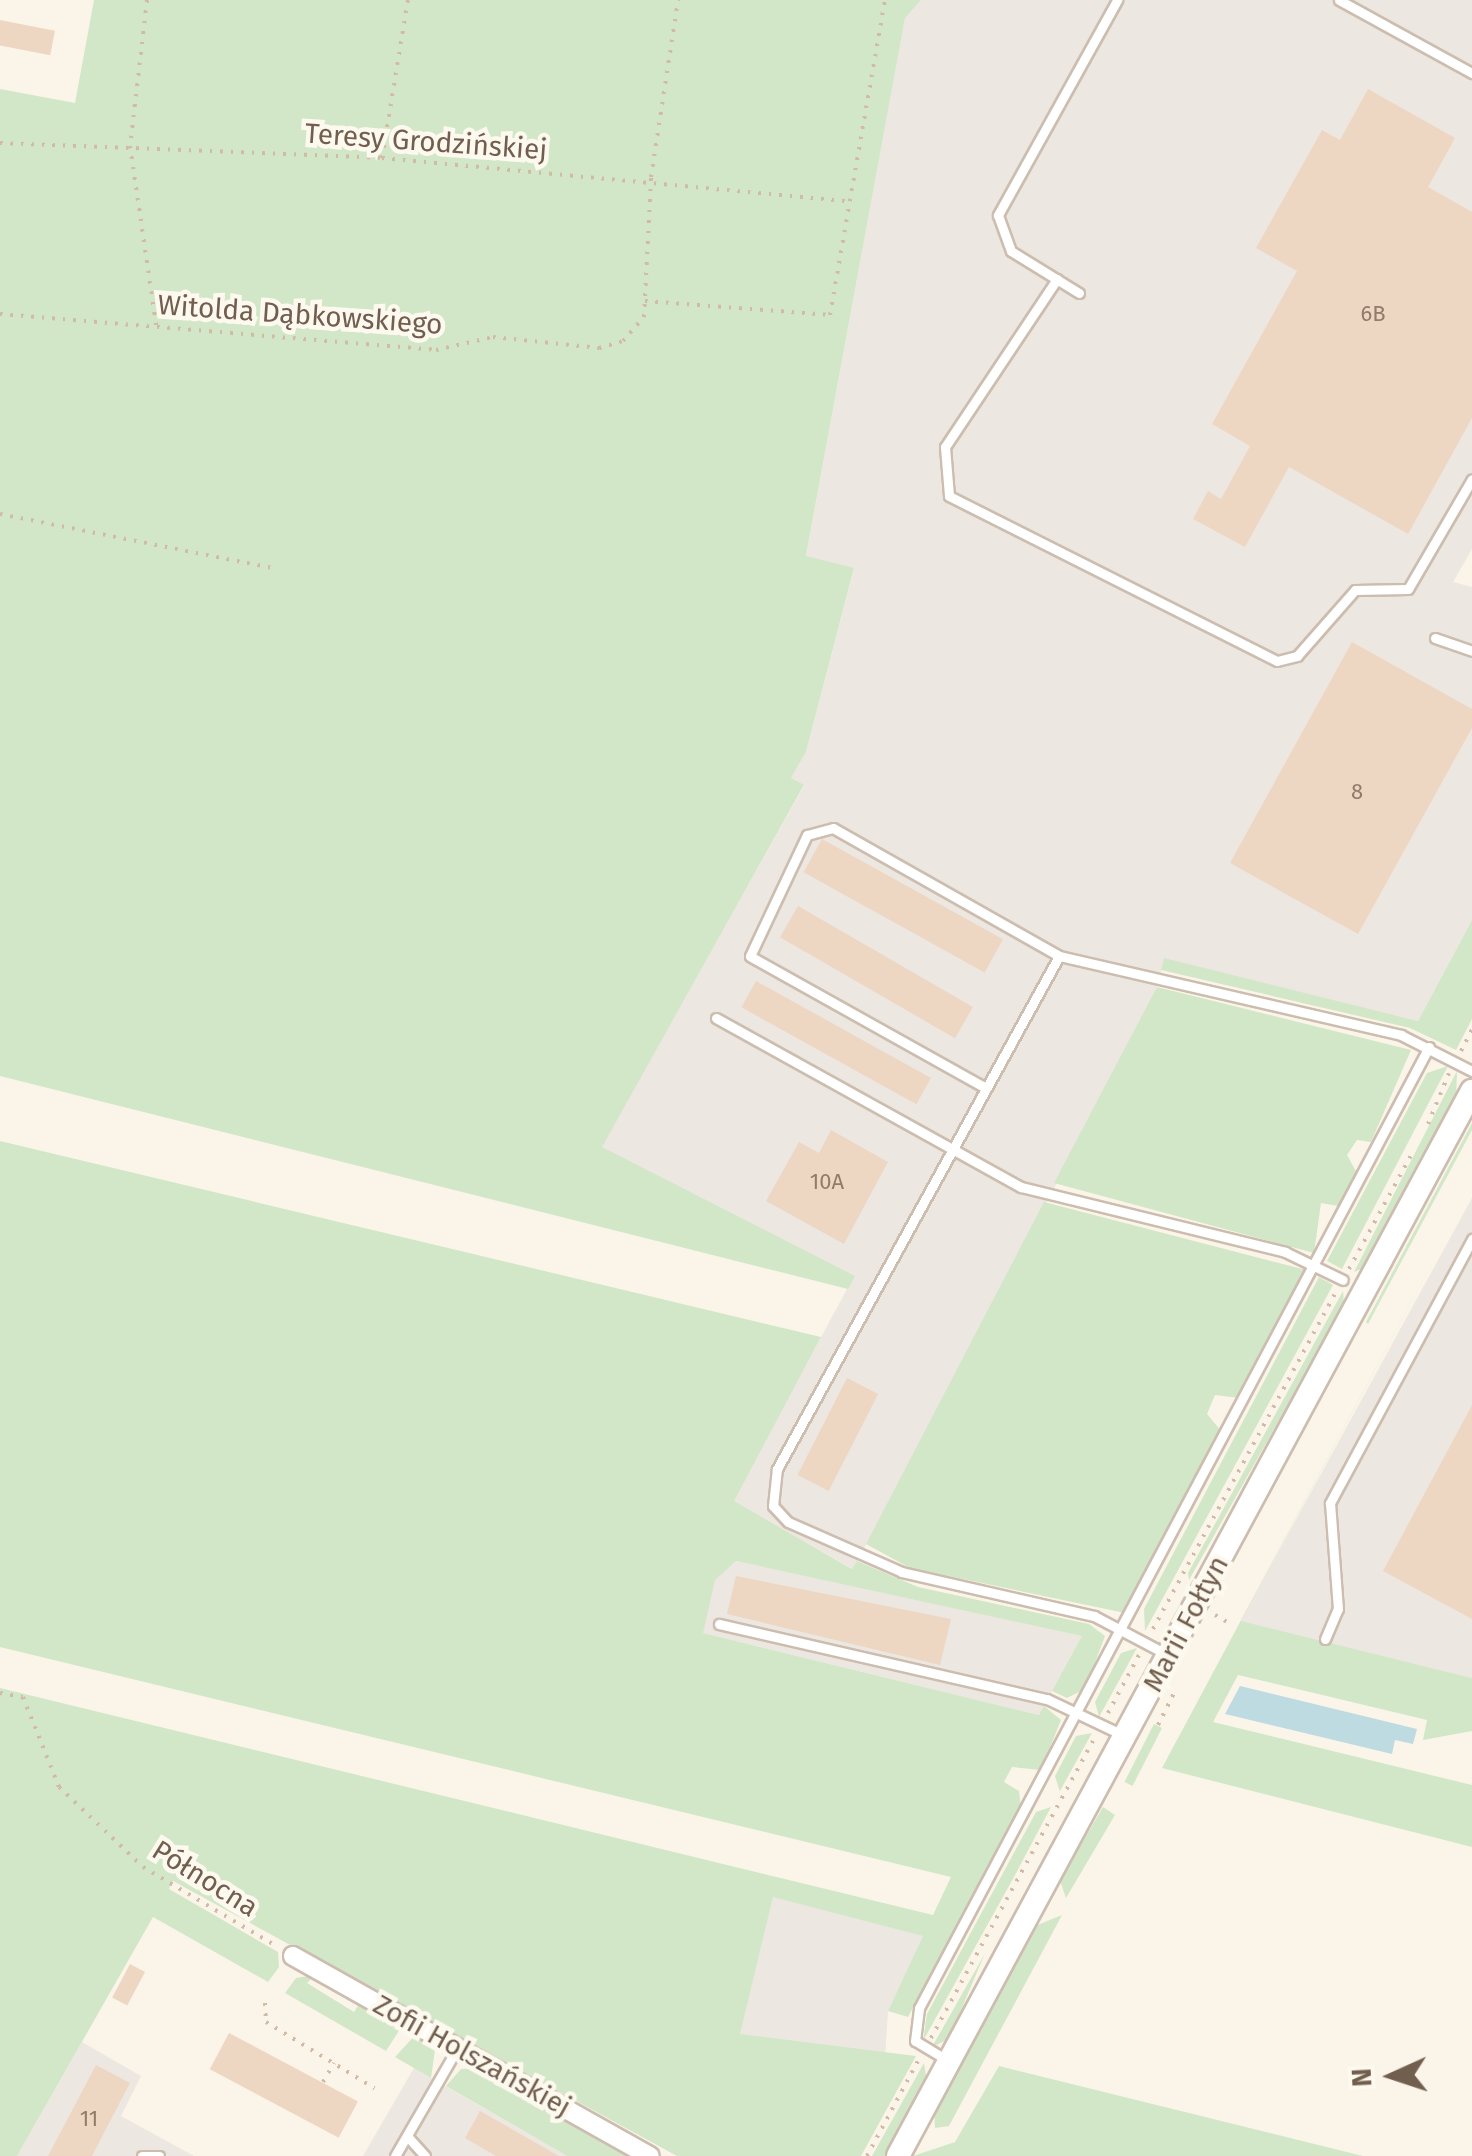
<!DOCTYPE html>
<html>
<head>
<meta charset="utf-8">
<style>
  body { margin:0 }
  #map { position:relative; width:1472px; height:2156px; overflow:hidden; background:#faf5e8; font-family:"Fira Sans",sans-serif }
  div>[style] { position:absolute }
  .industrial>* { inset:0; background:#ece7e1 }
  .green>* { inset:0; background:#d2e7c8; transform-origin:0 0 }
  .water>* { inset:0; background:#bedbe2 }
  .building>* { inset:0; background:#edd7c2; transform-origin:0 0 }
  .path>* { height:4px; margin-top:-2px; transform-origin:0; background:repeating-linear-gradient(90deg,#d2baa6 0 2.5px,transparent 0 10.5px) }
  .roads { filter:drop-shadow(2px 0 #ccbdaf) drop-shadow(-2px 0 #ccbdaf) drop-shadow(0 2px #ccbdaf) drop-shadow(0 -2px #ccbdaf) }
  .lane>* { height:9px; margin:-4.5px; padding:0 4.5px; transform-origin:4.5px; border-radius:4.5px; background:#fff }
  .street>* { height:18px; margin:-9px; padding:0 9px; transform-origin:9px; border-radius:9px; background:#fff }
  .secondary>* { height:22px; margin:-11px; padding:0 11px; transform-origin:11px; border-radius:11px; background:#fff }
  span { translate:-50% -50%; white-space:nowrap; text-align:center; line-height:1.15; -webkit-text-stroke:9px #fdf9ee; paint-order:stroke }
  .number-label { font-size:22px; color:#917c6c }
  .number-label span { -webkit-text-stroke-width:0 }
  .street-label { font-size:28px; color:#725e4f }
  .north { position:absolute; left:1342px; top:2026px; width:100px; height:100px; -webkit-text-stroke:8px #fdf9ee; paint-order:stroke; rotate:267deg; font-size:28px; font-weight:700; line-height:40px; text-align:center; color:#725e4f }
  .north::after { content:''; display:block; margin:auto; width:35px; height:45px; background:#725e4f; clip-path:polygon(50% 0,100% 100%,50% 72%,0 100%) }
</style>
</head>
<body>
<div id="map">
  <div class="industrial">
    <i style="clip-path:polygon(921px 0,1472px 0,1472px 549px,1453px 582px,1472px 587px,1472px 920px,1418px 1021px,1164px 959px,1154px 999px,853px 1569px,733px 1501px,854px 1276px,601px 1147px,804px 786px,791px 778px,806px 752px,854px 569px,806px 557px,905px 17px)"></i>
    <i style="clip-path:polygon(1472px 1198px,1472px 1678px,1240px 1622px)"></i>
    <i style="clip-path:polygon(736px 1561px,1083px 1636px,1039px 1715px,702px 1633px,715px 1579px)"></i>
    <i style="clip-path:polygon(773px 1896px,924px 1936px,888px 2011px,885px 2058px,739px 2035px)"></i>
    <i style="clip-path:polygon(82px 2042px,141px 2076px,121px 2116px,194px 2156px,17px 2156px)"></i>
    <i style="clip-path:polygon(414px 2068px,567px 2156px,363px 2156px)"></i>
  </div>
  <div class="green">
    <i style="clip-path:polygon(94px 0,921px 0,905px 18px,806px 556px,854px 568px,806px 752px,791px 778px,804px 785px,602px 1147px,855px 1276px,848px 1289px,0 1076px,0 89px,75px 103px)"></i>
    <i style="clip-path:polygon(1472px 920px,1472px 1019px,1456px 1050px,1410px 1028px,1161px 970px,1164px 958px,1418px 1021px)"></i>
    <i style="clip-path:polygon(1157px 987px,1411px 1050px,1371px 1142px,1357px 1140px,1347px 1155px,1357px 1173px,1338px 1206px,1321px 1203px,1314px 1253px,1054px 1183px)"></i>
    <i style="clip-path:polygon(1448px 1066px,1342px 1269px,1327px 1261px,1427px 1073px)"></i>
    <i style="clip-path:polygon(1457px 1071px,1456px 1100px,1370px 1265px,1354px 1272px)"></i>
    <i style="clip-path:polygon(1472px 1123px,1472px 1130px,1368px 1324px,1366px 1322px)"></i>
    <i style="clip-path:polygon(0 1141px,821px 1337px,734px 1501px,852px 1569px,857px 1561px,918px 1587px,1089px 1624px,1105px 1636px,1085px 1689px,1067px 1698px,1052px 1691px,1082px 1636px,736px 1561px,715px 1580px,703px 1633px,1039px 1715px,1044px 1706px,1061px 1720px,1041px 1770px,1012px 1767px,1004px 1782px,1019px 1791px,1021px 1807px,908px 2017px,888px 2011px,923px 1936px,773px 1897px,740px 2034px,916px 2056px,861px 2156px,677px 2156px,173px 1881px,169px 1889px,278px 1952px,279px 1967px,268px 1982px,153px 1917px,17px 2156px,0 2156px,0 1688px,933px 1915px,951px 1877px,0 1647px)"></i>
    <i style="clip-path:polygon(1472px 1188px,1241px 1621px,1472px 1678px,1472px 1731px,1423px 1740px,1427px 1720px,1238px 1675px,1213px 1722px,1472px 1785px,1472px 1847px,1162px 1768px)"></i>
    <i style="clip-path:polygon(1044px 1202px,1306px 1270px,1239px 1398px,1215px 1395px,1207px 1414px,1222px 1432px,1125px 1613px,910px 1568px,866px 1544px)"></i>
    <i style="clip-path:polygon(1319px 1277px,1333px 1285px,1145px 1631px,1144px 1609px)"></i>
    <i style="clip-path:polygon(1343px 1291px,1344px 1305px,1189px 1580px,1188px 1573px)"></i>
    <i style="clip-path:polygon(1137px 1648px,1099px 1717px,1095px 1702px,1121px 1653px)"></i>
    <i style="left:1154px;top:1724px;width:9px;height:65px;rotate:27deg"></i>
    <i style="clip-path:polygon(1092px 1733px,1060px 1791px,1060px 1792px,1055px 1776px,1076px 1736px)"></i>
    <i style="clip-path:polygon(1051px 1807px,1014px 1877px,923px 2041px,927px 2014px,1036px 1812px)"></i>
    <i style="clip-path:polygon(1103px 1807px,1115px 1815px,1066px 1898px,1060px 1881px)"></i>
    <i style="clip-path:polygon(1062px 1915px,949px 2126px,935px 2128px,934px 2111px,1035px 1926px)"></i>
    <i style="clip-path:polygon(985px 1953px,949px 2039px,932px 2047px,979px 1964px)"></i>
    <i style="clip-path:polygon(315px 1975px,307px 1983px,354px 2012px,362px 1999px,404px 2023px,386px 2051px,285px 1993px,296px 1978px)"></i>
    <i style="clip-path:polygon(419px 2031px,435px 2050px,431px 2078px,395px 2057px)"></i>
    <i style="clip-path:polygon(924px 2063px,927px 2082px,887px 2156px,872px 2156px)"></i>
    <i style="clip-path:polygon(999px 2066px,1363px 2156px,913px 2156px,955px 2142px)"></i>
    <i style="clip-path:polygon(481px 2068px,636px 2156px,567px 2156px,446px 2086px,461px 2069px)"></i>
  </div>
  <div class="water">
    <i style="clip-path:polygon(1240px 1686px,1417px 1729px,1413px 1744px,1395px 1740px,1392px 1754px,1225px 1714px)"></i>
  </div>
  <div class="building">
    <i style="left:0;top:20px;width:56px;height:25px;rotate:11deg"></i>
    <i style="clip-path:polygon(1368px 89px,1455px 138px,1428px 187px,1472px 212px,1472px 418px,1408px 534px,1289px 467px,1245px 547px,1193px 519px,1208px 491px,1221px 499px,1250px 446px,1212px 424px,1297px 271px,1256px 248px,1322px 130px,1340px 140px)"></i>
    <i style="clip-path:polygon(1352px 642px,1472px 709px,1472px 728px,1358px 934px,1230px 863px)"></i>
    <i style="left:822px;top:839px;width:207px;height:38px;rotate:29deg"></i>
    <i style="left:798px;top:906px;width:202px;height:36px;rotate:30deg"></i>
    <i style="left:756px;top:981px;width:200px;height:30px;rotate:29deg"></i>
    <i style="clip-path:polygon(831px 1130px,888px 1162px,844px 1244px,766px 1201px,799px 1142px,819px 1153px)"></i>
    <i style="left:847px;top:1378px;width:35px;height:109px;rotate:27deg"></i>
    <i style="clip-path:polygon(1472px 1405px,1472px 1619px,1383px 1571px)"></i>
    <i style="clip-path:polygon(736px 1576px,951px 1619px,940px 1665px,727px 1614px)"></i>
    <i style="left:130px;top:1964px;width:17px;height:38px;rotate:28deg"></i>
    <i style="left:229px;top:2033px;width:146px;height:41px;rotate:28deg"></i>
    <i style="clip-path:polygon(96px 2065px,130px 2083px,92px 2156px,48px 2156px)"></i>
    <i style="clip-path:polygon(480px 2111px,559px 2156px,496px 2156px,465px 2138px)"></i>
  </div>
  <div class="path">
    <i style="left:147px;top:0;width:147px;rotate:96.6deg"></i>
    <i style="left:130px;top:146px;width:181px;rotate:81.7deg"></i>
    <i style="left:0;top:143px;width:382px;rotate:2.2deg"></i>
    <i style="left:382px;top:158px;width:467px;rotate:5.3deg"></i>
    <i style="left:382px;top:158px;width:160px;rotate:-80.7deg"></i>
    <i style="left:645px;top:301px;width:186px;rotate:4.3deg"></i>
    <i style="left:830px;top:315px;width:320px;rotate:-80.1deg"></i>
    <i style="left:0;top:314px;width:437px;rotate:4.7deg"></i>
    <i style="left:436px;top:350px;width:58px;rotate:-12.8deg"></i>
    <i style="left:493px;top:337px;width:107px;rotate:5.9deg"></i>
    <i style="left:599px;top:348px;width:25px;rotate:-16deg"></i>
    <i style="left:623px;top:341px;width:32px;rotate:-49deg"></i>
    <i style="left:644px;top:317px;width:140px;rotate:-87.1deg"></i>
    <i style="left:651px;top:177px;width:179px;rotate:-81.3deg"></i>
    <i style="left:0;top:514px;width:282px;rotate:11.2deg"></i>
    <i style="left:1461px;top:1051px;width:25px;rotate:-63deg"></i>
    <i style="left:1428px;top:1124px;width:55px;rotate:-67.6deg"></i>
    <i style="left:1349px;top:1269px;width:136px;rotate:-61.4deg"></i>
    <i style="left:1215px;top:1615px;width:14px;rotate:30deg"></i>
    <i style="left:1153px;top:1629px;width:386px;rotate:-61.5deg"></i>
    <i style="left:0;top:1693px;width:23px;rotate:10deg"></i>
    <i style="left:23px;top:1697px;width:97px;rotate:68.2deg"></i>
    <i style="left:59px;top:1787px;width:116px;rotate:43.6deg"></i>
    <i style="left:143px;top:1867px;width:155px;rotate:30.7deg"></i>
    <i style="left:1108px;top:1713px;width:66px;rotate:-61.9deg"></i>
    <i style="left:1158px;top:1725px;width:40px;rotate:-63.4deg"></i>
    <i style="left:265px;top:2003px;width:19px;rotate:87deg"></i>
    <i style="left:266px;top:2022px;width:127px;rotate:31.4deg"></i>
    <i style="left:931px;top:2038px;width:341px;rotate:-61.4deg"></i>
    <i style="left:323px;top:2082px;width:22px;rotate:-60deg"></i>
    <i style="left:867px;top:2156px;width:110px;rotate:-61.8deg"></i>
  </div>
  <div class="roads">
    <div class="lane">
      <i style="left:1339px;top:0;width:152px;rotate:28.8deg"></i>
      <i style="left:1057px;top:279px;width:202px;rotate:123.7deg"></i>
      <i style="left:945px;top:447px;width:49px;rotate:85.3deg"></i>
      <i style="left:949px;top:496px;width:367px;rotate:26.7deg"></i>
      <i style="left:1277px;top:661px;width:21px;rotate:-14deg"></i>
      <i style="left:1297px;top:656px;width:88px;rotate:-48.7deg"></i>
      <i style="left:1355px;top:590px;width:53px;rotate:-1.1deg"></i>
      <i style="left:1408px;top:589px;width:127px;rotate:-59.8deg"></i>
      <i style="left:1079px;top:293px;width:80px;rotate:-148.3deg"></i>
      <i style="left:1011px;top:251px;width:38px;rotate:-110deg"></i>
      <i style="left:998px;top:215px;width:246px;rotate:-61deg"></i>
      <i style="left:1435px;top:638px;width:39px;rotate:19deg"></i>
      <i style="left:716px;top:1018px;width:349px;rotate:29deg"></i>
      <i style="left:1021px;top:1187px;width:272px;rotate:13.8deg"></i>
      <i style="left:1285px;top:1252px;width:64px;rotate:25.8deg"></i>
      <i style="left:984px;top:1087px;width:268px;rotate:-150.8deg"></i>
      <i style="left:750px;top:956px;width:134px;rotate:-64.8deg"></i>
      <i style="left:807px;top:835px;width:27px;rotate:-15deg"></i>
      <i style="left:833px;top:828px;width:260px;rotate:29.5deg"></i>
      <i style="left:719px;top:1624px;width:336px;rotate:12.9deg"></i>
      <i style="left:1047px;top:1699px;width:86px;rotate:25.4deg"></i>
      <i style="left:1325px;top:1639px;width:33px;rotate:-67deg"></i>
      <i style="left:1338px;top:1609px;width:106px;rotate:-94.3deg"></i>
      <i style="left:1330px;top:1503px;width:300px;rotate:-61.7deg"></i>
      <i style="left:1168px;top:1655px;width:84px;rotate:-152.2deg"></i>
      <i style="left:1094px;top:1616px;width:197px;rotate:-167.1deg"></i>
      <i style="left:902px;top:1572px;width:124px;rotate:-156.3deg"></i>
      <i style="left:788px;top:1522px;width:22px;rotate:-133deg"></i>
      <i style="left:773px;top:1506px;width:37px;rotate:-84deg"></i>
      <i style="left:777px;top:1469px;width:585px;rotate:-61.2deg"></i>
      <i style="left:1059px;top:956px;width:351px;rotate:13deg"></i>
      <i style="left:1401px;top:1035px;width:80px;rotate:26.9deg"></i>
      <i style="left:947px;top:2060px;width:37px;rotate:-149deg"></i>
      <i style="left:915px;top:2041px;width:33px;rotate:-83deg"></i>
      <i style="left:919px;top:2008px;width:1088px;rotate:-62.05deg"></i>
      <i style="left:407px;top:2136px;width:27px;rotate:48deg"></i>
      <i style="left:142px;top:2156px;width:17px"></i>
      <i style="left:395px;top:2156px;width:126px;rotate:-60deg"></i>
    </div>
    <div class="street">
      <i style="left:293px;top:1956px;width:409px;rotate:29.3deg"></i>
    </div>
    <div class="secondary">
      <i style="left:898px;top:2156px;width:1210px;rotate:-61.68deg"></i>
    </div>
  </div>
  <div class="number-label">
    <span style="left:1373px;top:314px">6B</span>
    <span style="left:1357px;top:792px">8</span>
    <span style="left:827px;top:1182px">10A</span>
    <span style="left:89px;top:2119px">11</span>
  </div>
  <div class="street-label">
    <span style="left:426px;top:142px;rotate:4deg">Teresy Grodzińskiej</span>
    <span style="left:300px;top:315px;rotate:4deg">Witolda Dąbkowskiego</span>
    <span style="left:1186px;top:1624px;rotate:-62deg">Marii Fołtyn</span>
    <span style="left:205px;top:1879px;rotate:32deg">Północna</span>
    <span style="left:472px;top:2056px;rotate:29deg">Zofii Holszańskiej</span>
  </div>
  <div class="north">N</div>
</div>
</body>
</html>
